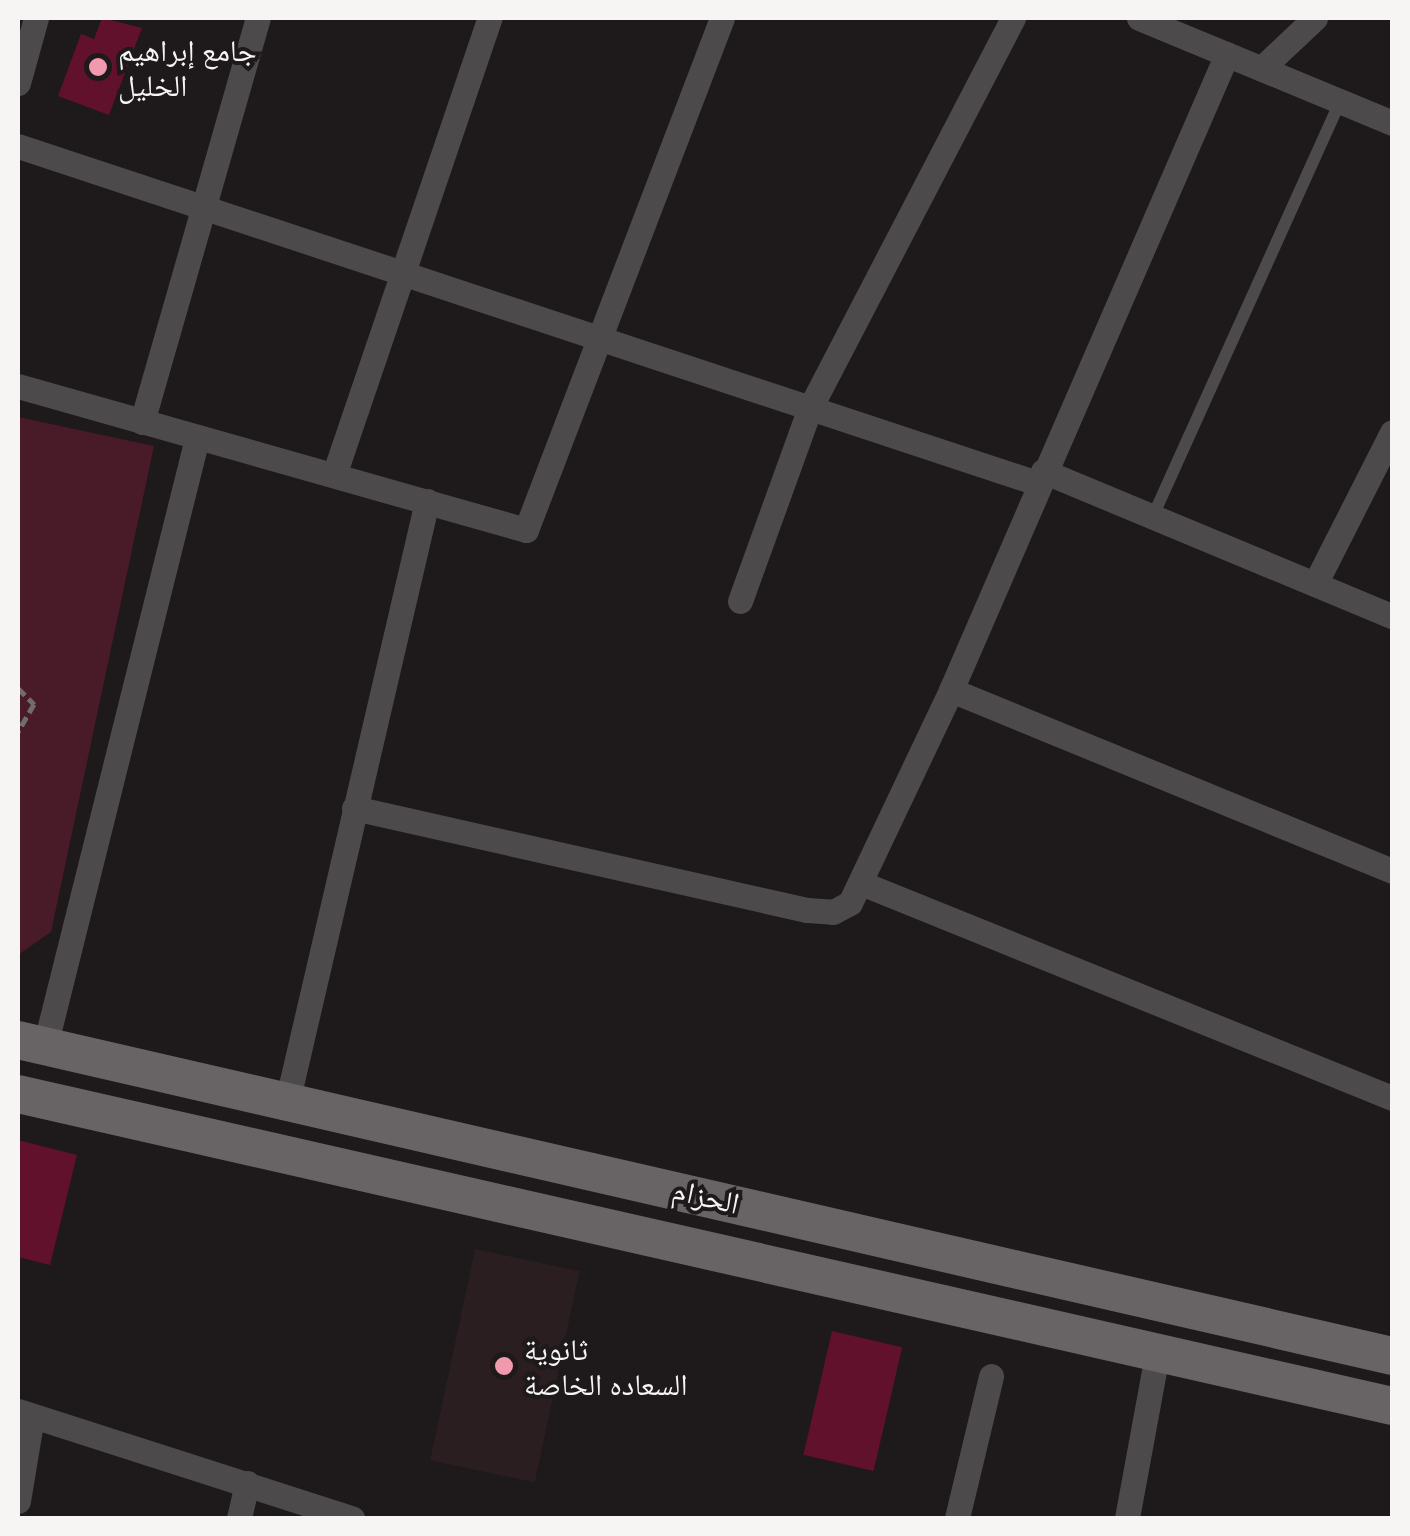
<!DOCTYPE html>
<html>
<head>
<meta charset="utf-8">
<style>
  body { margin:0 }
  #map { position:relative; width:1410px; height:1536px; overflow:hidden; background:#1e191a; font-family:"Public Sans","Noto Naskh Arabic",sans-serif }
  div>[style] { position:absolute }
  .built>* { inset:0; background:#2a1e21; transform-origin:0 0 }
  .green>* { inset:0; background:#491a27 }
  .building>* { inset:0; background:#61112c; transform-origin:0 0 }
  .path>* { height:5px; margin-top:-2.5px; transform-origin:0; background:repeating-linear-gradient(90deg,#716d6e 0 10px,transparent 0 15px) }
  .lane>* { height:12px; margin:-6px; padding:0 6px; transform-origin:6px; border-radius:6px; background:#4c4a4a }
  .street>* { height:25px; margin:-12.5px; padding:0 12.5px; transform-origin:12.5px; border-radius:12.5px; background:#4c4a4a }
  .secondary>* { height:38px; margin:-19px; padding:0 19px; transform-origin:19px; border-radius:19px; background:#686465 }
  .dots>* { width:28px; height:28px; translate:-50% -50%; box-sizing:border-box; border:5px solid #1e191a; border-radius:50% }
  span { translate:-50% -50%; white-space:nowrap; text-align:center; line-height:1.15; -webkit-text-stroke:8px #1e191a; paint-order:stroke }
  .poi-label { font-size:30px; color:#f7f4f4 }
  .left { translate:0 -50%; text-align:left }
  .street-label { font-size:30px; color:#f7f4f4 }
  .frame { position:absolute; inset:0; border:20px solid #f7f4f4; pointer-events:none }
</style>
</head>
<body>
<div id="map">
  <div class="built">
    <i style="left:475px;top:1249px;width:107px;height:216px;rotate:12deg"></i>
  </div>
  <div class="green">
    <i style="clip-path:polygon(18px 417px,154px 446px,51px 932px,18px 955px)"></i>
  </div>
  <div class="building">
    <i style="clip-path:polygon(102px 18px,142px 28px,109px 115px,58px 96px,81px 34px,94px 39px)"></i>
    <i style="clip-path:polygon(18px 1140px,77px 1155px,50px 1265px,18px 1257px)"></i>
    <i style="left:832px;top:1331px;width:72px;height:127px;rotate:13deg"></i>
  </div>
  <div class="path">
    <i style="left:18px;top:688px;width:23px;rotate:45deg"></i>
    <i style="left:34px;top:704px;width:32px;rotate:120deg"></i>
  </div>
  <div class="lane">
    <i style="left:1153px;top:516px;width:455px;rotate:-65.7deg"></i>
  </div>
  <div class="street">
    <i style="left:1139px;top:18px;width:274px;rotate:22.5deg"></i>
    <i style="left:1262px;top:68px;width:73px;rotate:-43.3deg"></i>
    <i style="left:18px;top:83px;width:67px;rotate:-74.5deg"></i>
    <i style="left:18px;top:146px;width:1073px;rotate:18.3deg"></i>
    <i style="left:18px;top:386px;width:528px;rotate:15.83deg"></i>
    <i style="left:526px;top:530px;width:548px;rotate:-69.05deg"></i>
    <i style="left:142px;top:422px;width:420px;rotate:-74deg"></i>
    <i style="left:1043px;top:471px;width:378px;rotate:22.6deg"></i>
    <i style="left:334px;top:475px;width:483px;rotate:-71.2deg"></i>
    <i style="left:1315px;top:584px;width:170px;rotate:-63.1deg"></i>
    <i style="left:740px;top:601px;width:205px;rotate:-70.1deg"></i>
    <i style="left:810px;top:408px;width:440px;rotate:-62.5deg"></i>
    <i style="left:951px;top:690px;width:477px;rotate:22.3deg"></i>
    <i style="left:354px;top:808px;width:464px;rotate:12.7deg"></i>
    <i style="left:807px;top:910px;width:26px;rotate:4deg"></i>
    <i style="left:833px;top:912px;width:19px;rotate:-28deg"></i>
    <i style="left:850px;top:903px;width:236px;rotate:-64.6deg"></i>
    <i style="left:951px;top:690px;width:693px;rotate:-66.54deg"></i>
    <i style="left:861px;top:883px;width:573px;rotate:22.04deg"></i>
    <i style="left:45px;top:1046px;width:627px;rotate:-75.96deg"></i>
    <i style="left:288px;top:1098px;width:613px;rotate:-76.89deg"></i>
    <i style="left:18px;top:1411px;width:351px;rotate:17.8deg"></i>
    <i style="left:18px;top:1501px;width:86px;rotate:-80.6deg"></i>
    <i style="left:239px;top:1518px;width:36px;rotate:-77deg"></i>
    <i style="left:957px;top:1518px;width:146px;rotate:-76.5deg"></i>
    <i style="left:1127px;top:1518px;width:166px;rotate:-79.6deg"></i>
  </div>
  <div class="secondary">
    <i style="left:18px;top:1040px;width:1410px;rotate:12.95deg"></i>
    <i style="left:18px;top:1094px;width:1409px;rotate:12.79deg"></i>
  </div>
  <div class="dots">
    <i style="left:98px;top:67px;background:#f29aad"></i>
    <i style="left:504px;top:1366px;background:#f29aad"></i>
  </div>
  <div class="poi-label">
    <span class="left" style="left:118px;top:67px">جامع إبراهيم<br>الخليل</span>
    <span class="left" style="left:524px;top:1366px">ثانوية<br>السعاده الخاصة</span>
  </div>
  <div class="street-label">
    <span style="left:706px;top:1196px;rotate:13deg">الحزام</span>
  </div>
  <div class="frame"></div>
</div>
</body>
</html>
